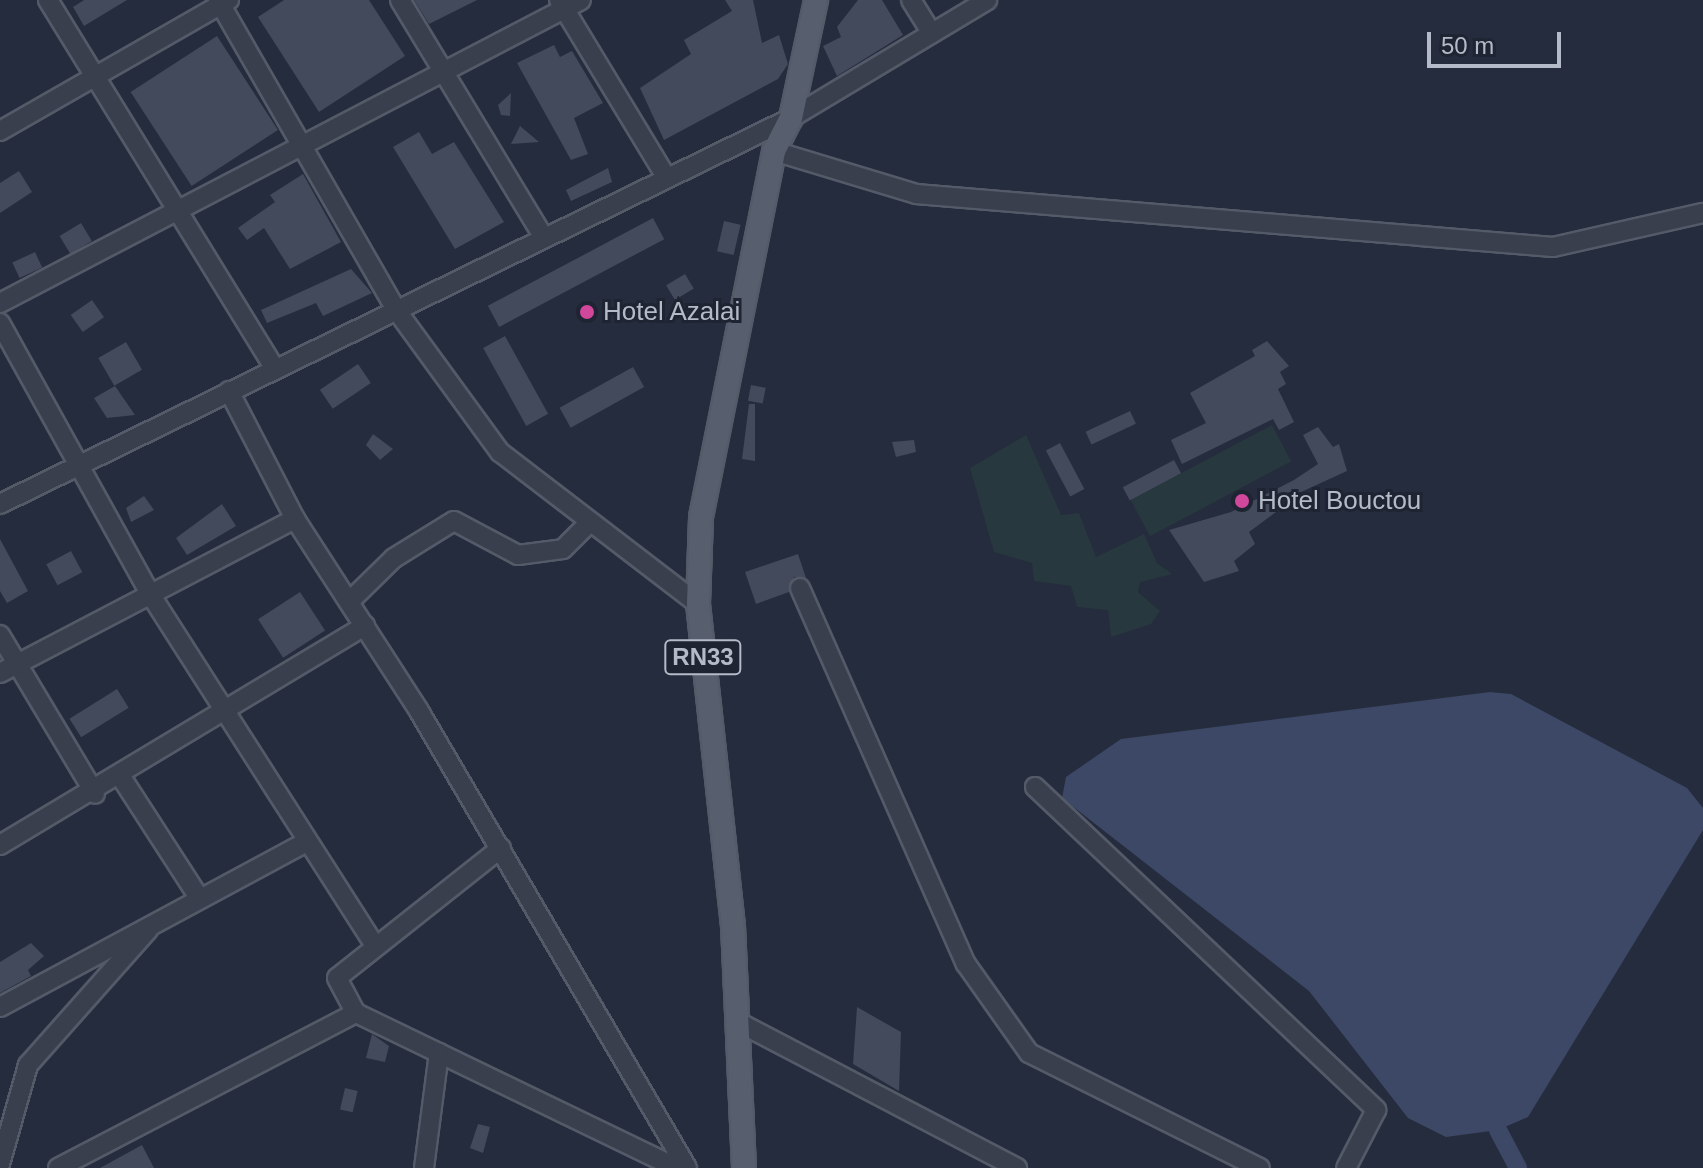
<!DOCTYPE html>
<html>
<head>
<meta charset="utf-8">
<style>
  body { margin:0 }
  #map { position:relative; width:1703px; height:1168px; overflow:hidden; background:#252c3d; font-family:Arial,sans-serif }
  div>[style] { position:absolute }
  .green>* { inset:0; background:#27383e; transform-origin:0 0 }
  .water>* { inset:0; background:#3c4865 }
  .canal>* { height:18px; margin:-9px; padding:0 9px; transform-origin:9px; border-radius:9px; background:#3c4865 }
  .building>* { inset:0; background:#424a5b; transform-origin:0 0 }
  .roads { filter:drop-shadow(2px 0 #545a68) drop-shadow(-2px 0 #545a68) drop-shadow(0 2px #545a68) drop-shadow(0 -2px #545a68) }
  .minor>* { height:18px; margin:-9px; padding:0 9px; transform-origin:9px; border-radius:9px; background:#393f4d }
  .major>* { height:22px; margin:-11px; padding:0 11px; transform-origin:11px; border-radius:11px; background:#575e6d }
  .dots>* { width:22px; height:22px; translate:-50% -50%; box-sizing:border-box; border:4px solid #1e2432; border-radius:50% }
  span { translate:-50% -50%; white-space:nowrap; text-align:center; line-height:1.15; -webkit-text-stroke:6px #1e2432; paint-order:stroke }
  .shield-label span { padding:2px 6px; background:#1e2432; border:2px solid; border-radius:6px; -webkit-text-stroke-width:0 }
  .shield-label { font-size:24px; color:#b5bac8; font-weight:700 }
  .poi-label { font-size:26px; color:#b5bac8 }
  .left { translate:0 -50%; text-align:left }
  .scale { position:absolute; left:1427px; top:32px; width:134px; height:36px; box-sizing:border-box; border:4px solid #b5bac8; border-top:0; padding-left:10px; font-size:24px; line-height:28px; white-space:nowrap; color:#b5bac8; -webkit-text-stroke:6px #1e2432; paint-order:stroke }
</style>
</head>
<body>
<div id="map">
  <div class="green">
    <i style="left:1272px;top:425px;width:41px;height:160px;rotate:62deg"></i>
    <i style="clip-path:polygon(1026px 435px,1061px 515px,1079px 513px,1096px 557px,1144px 534px,1157px 563px,1172px 574px,1140px 582px,1138px 592px,1160px 611px,1151px 624px,1111px 637px,1108px 610px,1077px 607px,1071px 586px,1034px 581px,1032px 563px,994px 552px,970px 468px)"></i>
  </div>
  <div class="water">
    <i style="clip-path:polygon(1490px 692px,1511px 694px,1687px 788px,1703px 808px,1703px 830px,1528px 1117px,1498px 1130px,1446px 1137px,1408px 1118px,1309px 991px,1062px 798px,1066px 777px,1121px 739px)"></i>
  </div>
  <div class="canal">
    <i style="left:1498px;top:1130px;width:43px;rotate:62.2deg"></i>
  </div>
  <div class="building">
    <i style="clip-path:polygon(84px 0,127px 0,84px 26px,73px 7px)"></i>
    <i style="clip-path:polygon(284px 0,369px 0,405px 56px,319px 112px,258px 17px)"></i>
    <i style="clip-path:polygon(414px 0,477px 0,429px 24px)"></i>
    <i style="clip-path:polygon(725px 0,753px 0,762px 43px,779px 35px,788px 64px,778px 79px,664px 140px,640px 88px,691px 54px,684px 40px,732px 11px)"></i>
    <i style="clip-path:polygon(858px 0,882px 0,903px 35px,837px 76px,823px 46px,841px 37px,837px 27px)"></i>
    <i style="left:217px;top:36px;width:112px;height:103px;rotate:57deg"></i>
    <i style="clip-path:polygon(554px 45px,560px 57px,572px 51px,603px 103px,574px 118px,588px 154px,571px 160px,517px 63px)"></i>
    <i style="clip-path:polygon(511px 93px,510px 116px,501px 115px,498px 105px)"></i>
    <i style="clip-path:polygon(520px 126px,539px 142px,511px 144px)"></i>
    <i style="clip-path:polygon(419px 132px,432px 154px,454px 142px,504px 222px,455px 249px,393px 147px)"></i>
    <i style="clip-path:polygon(608px 168px,612px 182px,571px 201px,566px 190px)"></i>
    <i style="clip-path:polygon(19px 171px,32px 192px,0 213px,0 183px)"></i>
    <i style="clip-path:polygon(303px 174px,341px 242px,290px 269px,264px 228px,247px 240px,238px 228px,275px 202px,270px 195px)"></i>
    <i style="left:653px;top:218px;width:24px;height:187px;rotate:62deg"></i>
    <i style="left:724px;top:221px;width:17px;height:31px;rotate:13deg"></i>
    <i style="left:81px;top:223px;width:21px;height:25px;rotate:59deg"></i>
    <i style="left:35px;top:252px;width:17px;height:25px;rotate:65deg"></i>
    <i style="clip-path:polygon(351px 269px,372px 293px,323px 316px,316px 303px,267px 323px,261px 310px)"></i>
    <i style="left:685px;top:274px;width:17px;height:22px;rotate:59deg"></i>
    <i style="left:92px;top:300px;width:21px;height:26px;rotate:55deg"></i>
    <i style="left:505px;top:336px;width:89px;height:25px;rotate:61deg"></i>
    <i style="clip-path:polygon(1267px 341px,1289px 366px,1280px 372px,1286px 384px,1278px 389px,1294px 422px,1279px 430px,1273px 419px,1182px 464px,1171px 440px,1206px 423px,1190px 393px,1255px 356px,1252px 350px)"></i>
    <i style="left:126px;top:342px;width:32px;height:32px;rotate:60deg"></i>
    <i style="left:358px;top:364px;width:23px;height:46px;rotate:56deg"></i>
    <i style="left:633px;top:367px;width:23px;height:84px;rotate:61deg"></i>
    <i style="left:751px;top:385px;width:15px;height:16px;rotate:11deg"></i>
    <i style="clip-path:polygon(115px 386px,135px 415px,107px 418px,94px 398px)"></i>
    <i style="clip-path:polygon(749px 404px,755px 404px,755px 461px,742px 459px)"></i>
    <i style="left:1130px;top:411px;width:14px;height:49px;rotate:65deg"></i>
    <i style="clip-path:polygon(1318px 427px,1333px 447px,1339px 444px,1347px 471px,1277px 503px,1280px 509px,1249px 532px,1255px 544px,1234px 561px,1239px 571px,1204px 582px,1169px 530px,1231px 512px,1294px 480px,1318px 464px,1303px 435px)"></i>
    <i style="clip-path:polygon(373px 434px,393px 449px,380px 460px,366px 445px)"></i>
    <i style="clip-path:polygon(914px 440px,916px 452px,896px 457px,892px 442px)"></i>
    <i style="left:1060px;top:443px;width:52px;height:16px;rotate:62deg"></i>
    <i style="left:1174px;top:460px;width:15px;height:58px;rotate:62deg"></i>
    <i style="clip-path:polygon(144px 496px,154px 510px,131px 522px,126px 508px)"></i>
    <i style="clip-path:polygon(222px 504px,236px 526px,187px 555px,176px 538px)"></i>
    <i style="clip-path:polygon(0 539px,28px 591px,7px 603px,0 591px)"></i>
    <i style="left:71px;top:551px;width:24px;height:28px;rotate:62deg"></i>
    <i style="clip-path:polygon(798px 554px,806px 578px,794px 577px,789px 592px,756px 604px,745px 572px)"></i>
    <i style="left:300px;top:592px;width:46px;height:50px;rotate:57deg"></i>
    <i style="left:117px;top:689px;width:22px;height:56px;rotate:58deg"></i>
    <i style="clip-path:polygon(31px 943px,44px 956px,28px 970px,31px 976px,0 993px,0 962px)"></i>
    <i style="clip-path:polygon(857px 1007px,901px 1032px,899px 1091px,853px 1064px)"></i>
    <i style="clip-path:polygon(372px 1034px,389px 1046px,385px 1062px,366px 1058px)"></i>
    <i style="left:345px;top:1088px;width:13px;height:22px;rotate:13deg"></i>
    <i style="clip-path:polygon(478px 1124px,490px 1127px,483px 1153px,470px 1148px)"></i>
    <i style="clip-path:polygon(142px 1145px,154px 1168px,100px 1168px)"></i>
  </div>
  <div class="roads">
    <div class="minor">
      <i style="left:48px;top:0;width:433px;rotate:58.4deg"></i>
      <i style="left:218px;top:0;width:359px;rotate:60.1deg"></i>
      <i style="left:397px;top:311px;width:175px;rotate:53.9deg"></i>
      <i style="left:500px;top:452px;width:250px;rotate:37.5deg"></i>
      <i style="left:400px;top:0;width:278px;rotate:58.8deg"></i>
      <i style="left:559px;top:0;width:205px;rotate:58.8deg"></i>
      <i style="left:911px;top:0;width:39px;rotate:58deg"></i>
      <i style="left:0;top:131px;width:264px;rotate:-29.8deg"></i>
      <i style="left:774px;top:151px;width:148px;rotate:16.8deg"></i>
      <i style="left:916px;top:194px;width:639px;rotate:4.76deg"></i>
      <i style="left:1553px;top:247px;width:154px;rotate:-12.8deg"></i>
      <i style="left:0;top:303px;width:655px;rotate:-27.54deg"></i>
      <i style="left:0;top:323px;width:313px;rotate:61deg"></i>
      <i style="left:152px;top:597px;width:411px;rotate:57.4deg"></i>
      <i style="left:229px;top:391px;width:144px;rotate:62.7deg"></i>
      <i style="left:295px;top:519px;width:229px;rotate:57.1deg"></i>
      <i style="left:419px;top:711px;width:530px;rotate:59.61deg"></i>
      <i style="left:0;top:504px;width:880px;rotate:-26.01deg"></i>
      <i style="left:791px;top:118px;width:229px;rotate:-31deg"></i>
      <i style="left:800px;top:588px;width:411px;rotate:66.2deg"></i>
      <i style="left:966px;top:964px;width:109px;rotate:54.7deg"></i>
      <i style="left:1029px;top:1053px;width:258px;rotate:26.5deg"></i>
      <i style="left:349px;top:602px;width:63px;rotate:-44.4deg"></i>
      <i style="left:394px;top:558px;width:70px;rotate:-31.7deg"></i>
      <i style="left:454px;top:521px;width:72px;rotate:28deg"></i>
      <i style="left:518px;top:555px;width:45px;rotate:-7.6deg"></i>
      <i style="left:563px;top:549px;width:38px;rotate:-45deg"></i>
      <i style="left:0;top:635px;width:185px;rotate:59.1deg"></i>
      <i style="left:0;top:673px;width:333px;rotate:-27.6deg"></i>
      <i style="left:121px;top:777px;width:145px;rotate:57.1deg"></i>
      <i style="left:1035px;top:787px;width:470px;rotate:43.4deg"></i>
      <i style="left:1376px;top:1110px;width:65px;rotate:117.3deg"></i>
      <i style="left:0;top:845px;width:426px;rotate:-31deg"></i>
      <i style="left:501px;top:848px;width:209px;rotate:141.6deg"></i>
      <i style="left:337px;top:978px;width:40px;rotate:62deg"></i>
      <i style="left:356px;top:1013px;width:356px;rotate:25.8deg"></i>
      <i style="left:0;top:1007px;width:348px;rotate:-28.3deg"></i>
      <i style="left:738px;top:1022px;width:315px;rotate:27.6deg"></i>
      <i style="left:0;top:1164px;width:103px;rotate:-74.2deg"></i>
      <i style="left:28px;top:1065px;width:181px;rotate:-48.4deg"></i>
      <i style="left:58px;top:1168px;width:336px;rotate:-27.5deg"></i>
      <i style="left:424px;top:1168px;width:116px;rotate:-82.6deg"></i>
    </div>
    <div class="major">
      <i style="left:744px;top:1168px;width:242px;rotate:-92.6deg"></i>
      <i style="left:733px;top:926px;width:324px;rotate:-96.2deg"></i>
      <i style="left:698px;top:604px;width:87px;rotate:-88deg"></i>
      <i style="left:701px;top:517px;width:373px;rotate:-78.7deg"></i>
      <i style="left:774px;top:151px;width:37px;rotate:-63deg"></i>
      <i style="left:791px;top:118px;width:121px;rotate:-78deg"></i>
    </div>
  </div>
  <div class="dots">
    <i style="left:587px;top:312px;background:#d1479c"></i>
    <i style="left:1242px;top:501px;background:#d1479c"></i>
  </div>
  <div class="shield-label">
    <span style="left:703px;top:657px">RN33</span>
  </div>
  <div class="poi-label">
    <span class="left" style="left:603px;top:312px">Hotel Azalai</span>
    <span class="left" style="left:1258px;top:501px">Hotel Bouctou</span>
  </div>
  <div class="scale">50 m</div>
</div>
</body>
</html>
